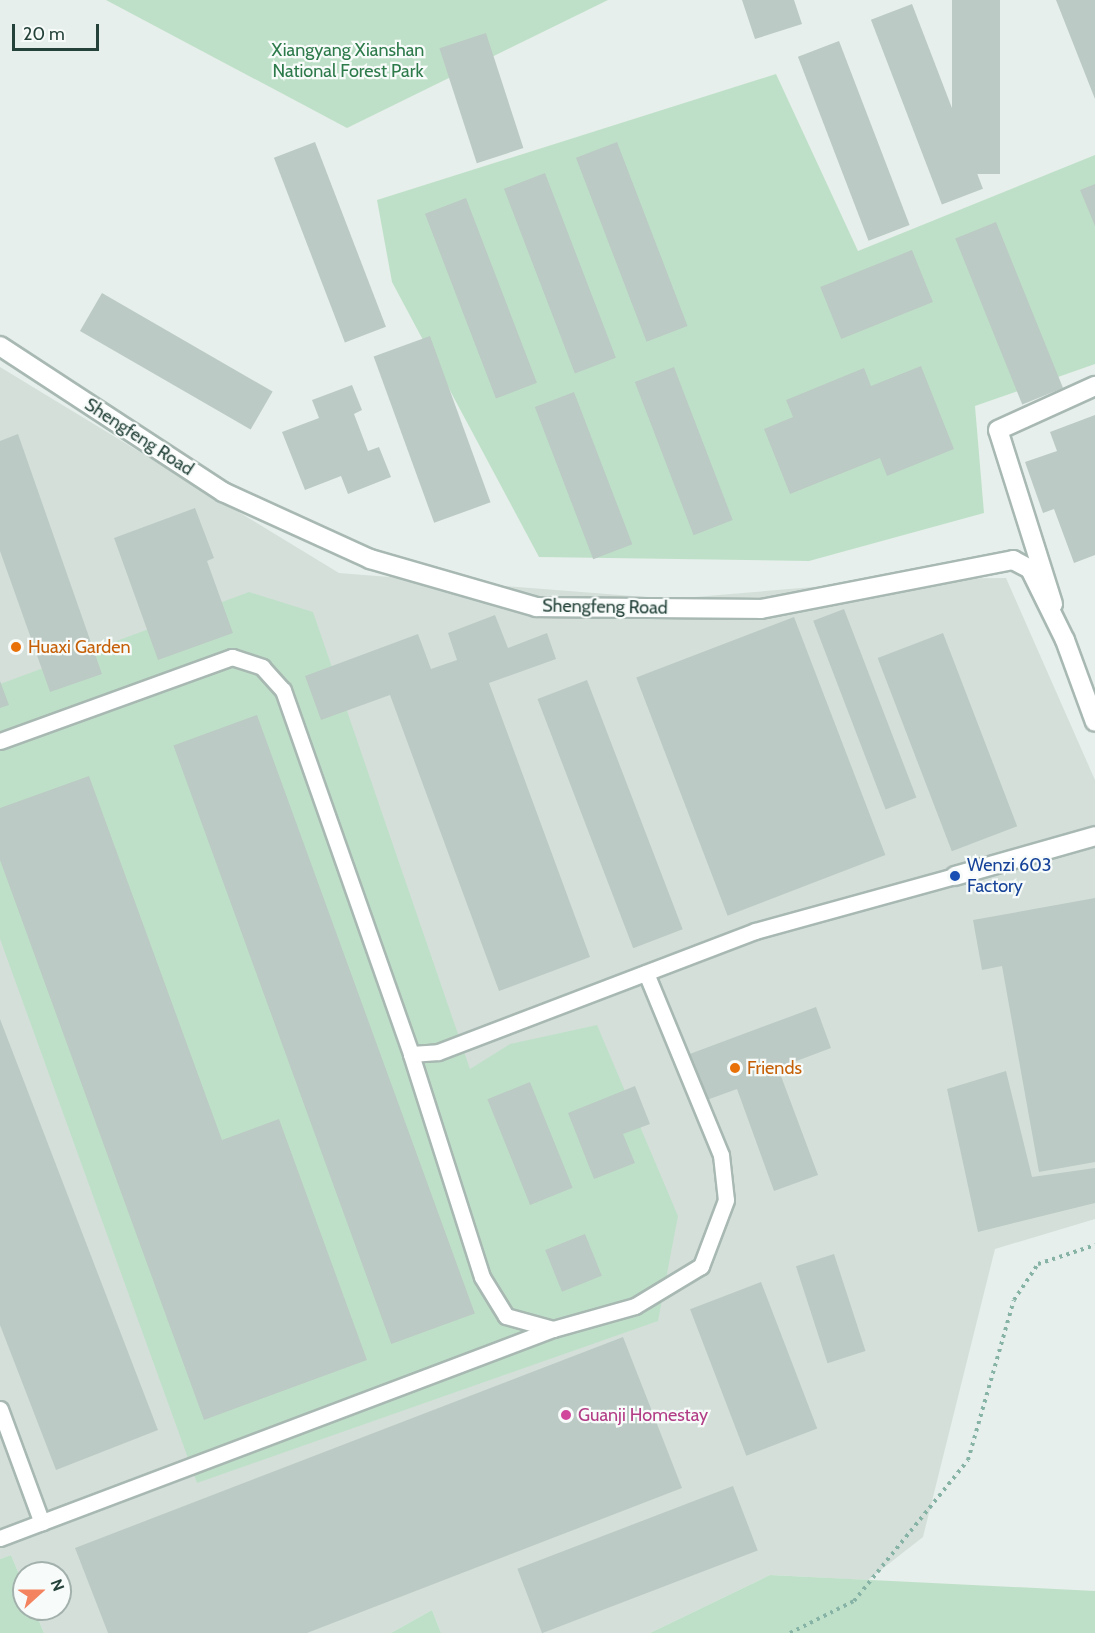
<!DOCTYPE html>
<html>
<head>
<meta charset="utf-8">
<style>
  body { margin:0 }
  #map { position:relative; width:1095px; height:1633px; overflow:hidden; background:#e6efeb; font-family:Cabin,sans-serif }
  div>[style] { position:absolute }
  .built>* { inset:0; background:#d4dfda }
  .green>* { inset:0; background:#bfe0c8 }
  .building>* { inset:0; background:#bbcac4; transform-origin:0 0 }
  .path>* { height:4px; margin-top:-2px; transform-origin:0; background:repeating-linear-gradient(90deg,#86b3a5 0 3px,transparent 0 7.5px) }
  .roads { filter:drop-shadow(2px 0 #a8b8b2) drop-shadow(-2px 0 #a8b8b2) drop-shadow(0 2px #a8b8b2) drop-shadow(0 -2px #a8b8b2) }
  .service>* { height:15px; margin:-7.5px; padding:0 7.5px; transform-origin:7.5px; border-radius:7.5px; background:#fff }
  .minor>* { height:18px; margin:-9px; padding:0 9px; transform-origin:9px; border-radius:9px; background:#fff }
  .tertiary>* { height:18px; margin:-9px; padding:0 9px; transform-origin:9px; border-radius:9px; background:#fff }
  .dots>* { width:16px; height:16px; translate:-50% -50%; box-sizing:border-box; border:3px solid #f7fbf9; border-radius:50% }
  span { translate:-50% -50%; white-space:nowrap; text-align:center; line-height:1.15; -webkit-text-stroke:4.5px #f7fbf9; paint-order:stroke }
  .park-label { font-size:18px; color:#2d7a4b }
  .street-label { font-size:18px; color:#24423a }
  .food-label { font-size:18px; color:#c56008 }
  .left { translate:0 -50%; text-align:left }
  .transit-label { font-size:18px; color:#164399 }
  .hotel-label { font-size:18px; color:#b23c85 }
  .north { position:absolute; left:12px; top:1561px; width:60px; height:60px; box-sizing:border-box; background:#f7fbf9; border:2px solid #a3b1ad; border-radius:50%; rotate:69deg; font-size:16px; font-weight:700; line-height:24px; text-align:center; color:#24423a }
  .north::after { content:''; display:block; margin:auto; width:21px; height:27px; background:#f4845f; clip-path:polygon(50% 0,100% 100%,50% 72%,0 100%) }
  .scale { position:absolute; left:12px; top:24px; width:87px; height:27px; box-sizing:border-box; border:3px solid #24423a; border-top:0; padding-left:8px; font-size:18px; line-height:21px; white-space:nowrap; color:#24423a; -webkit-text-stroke:4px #f7fbf9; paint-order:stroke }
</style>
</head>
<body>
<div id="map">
  <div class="built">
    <i style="clip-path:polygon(0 367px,339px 573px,671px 599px,909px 579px,1006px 578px,1095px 780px,1095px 1219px,995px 1249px,923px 1537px,868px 1580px,770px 1575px,650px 1633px,441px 1633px,432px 1610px,391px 1633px,44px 1633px,34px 1609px,60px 1609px,60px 1573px,24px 1573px,24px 1586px,11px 1555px,0 1559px)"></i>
  </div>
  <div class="green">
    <i style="clip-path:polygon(106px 0,608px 0,347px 128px)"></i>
    <i style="clip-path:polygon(776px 74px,858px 251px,1095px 155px,1095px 364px,975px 406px,984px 513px,809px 561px,539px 557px,392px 282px,377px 200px)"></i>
    <i style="clip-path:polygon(249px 592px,313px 612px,470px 1069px,510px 1044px,597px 1025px,678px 1216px,658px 1321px,197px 1483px,0 939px,0 684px)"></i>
    <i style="clip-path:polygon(11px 1555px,24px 1586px,24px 1609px,34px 1609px,44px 1633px,0 1633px,0 1559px)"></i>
    <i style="clip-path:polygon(770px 1575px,1095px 1591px,1095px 1633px,650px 1633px)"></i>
    <i style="clip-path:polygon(432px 1610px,441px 1633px,391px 1633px)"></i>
  </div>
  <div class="building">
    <i style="clip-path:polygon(742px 0,794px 0,802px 24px,755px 39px)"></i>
    <i style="left:952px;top:0;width:48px;height:174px"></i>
    <i style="clip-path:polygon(1056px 0,1095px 0,1095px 99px)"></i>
    <i style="left:912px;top:4px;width:198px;height:44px;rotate:69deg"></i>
    <i style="left:486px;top:33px;width:121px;height:49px;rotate:72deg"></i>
    <i style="left:839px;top:41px;width:197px;height:44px;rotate:69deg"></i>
    <i style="left:315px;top:142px;width:198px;height:44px;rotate:69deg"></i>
    <i style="left:617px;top:142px;width:197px;height:44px;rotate:69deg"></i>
    <i style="left:545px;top:173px;width:198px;height:44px;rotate:69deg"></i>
    <i style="clip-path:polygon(1095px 184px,1095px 226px,1080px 190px)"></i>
    <i style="left:466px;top:198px;width:198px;height:44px;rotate:69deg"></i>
    <i style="left:996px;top:222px;width:179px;height:44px;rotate:68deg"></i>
    <i style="left:912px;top:250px;width:56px;height:99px;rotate:68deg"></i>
    <i style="left:102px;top:293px;width:197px;height:44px;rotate:30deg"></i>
    <i style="left:430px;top:336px;width:177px;height:60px;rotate:70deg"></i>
    <i style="clip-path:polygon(921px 366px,954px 449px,887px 476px,880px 458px,790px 494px,764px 429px,793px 417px,786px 400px,864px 368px,871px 386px)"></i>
    <i style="left:674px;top:367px;width:164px;height:42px;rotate:69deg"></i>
    <i style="clip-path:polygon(352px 385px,362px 410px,354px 414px,368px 451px,379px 447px,391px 477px,348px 494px,341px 476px,305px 490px,282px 432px,319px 418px,312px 400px)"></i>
    <i style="left:574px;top:392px;width:163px;height:42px;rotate:69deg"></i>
    <i style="clip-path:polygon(1095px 415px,1095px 555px,1074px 563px,1054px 509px,1043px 513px,1025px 462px,1057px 451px,1050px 432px)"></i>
    <i style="clip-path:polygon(18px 434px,102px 674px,50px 692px,0 551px,0 441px)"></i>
    <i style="clip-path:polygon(195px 508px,214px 558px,207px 561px,233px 633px,158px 660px,114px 538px)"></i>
    <i style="left:844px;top:609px;width:202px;height:33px;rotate:69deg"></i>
    <i style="clip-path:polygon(495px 615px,508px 648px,547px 633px,556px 659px,489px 683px,590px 957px,499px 991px,390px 695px,321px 720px,305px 676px,418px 634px,431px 669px,457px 660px,448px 633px)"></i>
    <i style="left:794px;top:617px;width:255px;height:169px;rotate:69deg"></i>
    <i style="left:943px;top:633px;width:207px;height:70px;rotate:69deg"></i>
    <i style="left:587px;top:680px;width:267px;height:53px;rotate:69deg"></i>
    <i style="clip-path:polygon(0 681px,9px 705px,0 708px)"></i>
    <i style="left:257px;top:715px;width:637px;height:89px;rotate:70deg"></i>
    <i style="clip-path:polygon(89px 776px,222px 1140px,279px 1119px,367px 1360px,204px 1420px,0 860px,0 808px)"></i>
    <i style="clip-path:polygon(1095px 898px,1095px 1162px,1039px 1172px,1002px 966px,982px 970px,973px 920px)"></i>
    <i style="clip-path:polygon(816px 1007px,831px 1048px,778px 1068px,818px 1175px,774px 1191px,737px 1089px,704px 1101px,687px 1055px)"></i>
    <i style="clip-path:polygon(0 1019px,158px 1430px,56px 1470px,0 1325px)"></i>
    <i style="clip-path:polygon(1006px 1071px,1032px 1177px,1095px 1168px,1095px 1203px,978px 1232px,947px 1089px)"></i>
    <i style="left:530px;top:1082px;width:114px;height:46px;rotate:68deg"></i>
    <i style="clip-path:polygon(635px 1086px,650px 1124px,623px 1134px,635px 1163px,594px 1179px,568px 1113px)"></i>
    <i style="left:585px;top:1234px;width:45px;height:43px;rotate:68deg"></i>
    <i style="left:834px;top:1254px;width:102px;height:40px;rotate:72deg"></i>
    <i style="left:761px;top:1282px;width:157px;height:76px;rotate:69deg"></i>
    <i style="clip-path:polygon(623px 1337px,682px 1488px,307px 1633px,108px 1633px,75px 1548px)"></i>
    <i style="left:733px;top:1486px;width:69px;height:231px;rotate:69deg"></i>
  </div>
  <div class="path">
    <i style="left:790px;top:1633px;width:72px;rotate:-26.6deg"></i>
    <i style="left:854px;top:1601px;width:181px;rotate:-51deg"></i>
    <i style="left:968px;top:1460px;width:166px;rotate:-74deg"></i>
    <i style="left:1014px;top:1300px;width:43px;rotate:-56.3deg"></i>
    <i style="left:1038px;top:1264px;width:60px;rotate:-18.4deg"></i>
  </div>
  <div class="roads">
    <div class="service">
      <i style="left:0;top:741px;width:247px;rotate:-19.9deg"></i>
      <i style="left:232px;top:657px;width:32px;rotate:18deg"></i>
      <i style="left:262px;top:667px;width:31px;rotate:48deg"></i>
      <i style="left:283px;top:690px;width:386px;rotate:70.6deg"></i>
      <i style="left:646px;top:973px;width:197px;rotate:67.6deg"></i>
      <i style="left:721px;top:1155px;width:45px;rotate:83.7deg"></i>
      <i style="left:726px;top:1200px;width:71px;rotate:110.7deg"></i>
      <i style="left:701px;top:1266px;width:77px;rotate:148.8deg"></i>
      <i style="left:635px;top:1306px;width:85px;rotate:164.3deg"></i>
      <i style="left:553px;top:1329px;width:49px;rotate:-164.5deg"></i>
      <i style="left:506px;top:1316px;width:46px;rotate:-121.6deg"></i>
      <i style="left:482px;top:1277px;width:234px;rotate:-107.7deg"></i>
      <i style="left:411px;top:1054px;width:27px;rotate:-4deg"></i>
      <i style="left:438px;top:1052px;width:339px;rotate:-20.9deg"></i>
      <i style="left:755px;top:931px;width:207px;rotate:-15.4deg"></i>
      <i style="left:0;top:1409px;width:121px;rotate:69.8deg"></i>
      <i style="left:0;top:1538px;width:591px;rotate:-20.7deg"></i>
    </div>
    <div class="minor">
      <i style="left:1053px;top:604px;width:182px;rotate:-107.5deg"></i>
      <i style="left:998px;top:430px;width:107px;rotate:-24.4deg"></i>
      <i style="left:955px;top:876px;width:146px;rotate:-15.9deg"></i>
    </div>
    <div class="tertiary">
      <i style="left:0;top:346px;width:267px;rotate:33.2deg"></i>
      <i style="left:223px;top:492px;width:162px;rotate:24.5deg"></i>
      <i style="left:370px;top:559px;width:173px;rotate:16.1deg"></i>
      <i style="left:536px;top:607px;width:225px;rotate:0.5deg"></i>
      <i style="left:761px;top:609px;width:257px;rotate:-11deg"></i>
      <i style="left:1013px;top:560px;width:19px;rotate:28deg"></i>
      <i style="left:1030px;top:569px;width:79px;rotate:63.8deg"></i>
      <i style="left:1065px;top:640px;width:87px;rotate:69.9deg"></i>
    </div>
  </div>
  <div class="dots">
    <i style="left:16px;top:647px;background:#e8710a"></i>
    <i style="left:955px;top:876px;background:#1a4fb4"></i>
    <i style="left:735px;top:1068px;background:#e8710a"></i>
    <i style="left:566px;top:1415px;background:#d1479c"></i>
  </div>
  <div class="park-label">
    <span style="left:348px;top:61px">Xiangyang Xianshan<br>National Forest Park</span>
  </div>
  <div class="street-label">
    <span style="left:139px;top:437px;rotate:33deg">Shengfeng Road</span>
    <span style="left:605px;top:607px;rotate:1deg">Shengfeng Road</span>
  </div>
  <div class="food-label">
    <span class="left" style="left:28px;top:647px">Huaxi Garden</span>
    <span class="left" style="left:747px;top:1068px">Friends</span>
  </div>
  <div class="transit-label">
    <span class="left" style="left:967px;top:876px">Wenzi 603<br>Factory</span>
  </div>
  <div class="hotel-label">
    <span class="left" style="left:578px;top:1415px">Guanji Homestay</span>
  </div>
  <div class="north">N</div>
  <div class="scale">20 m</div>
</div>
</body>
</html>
